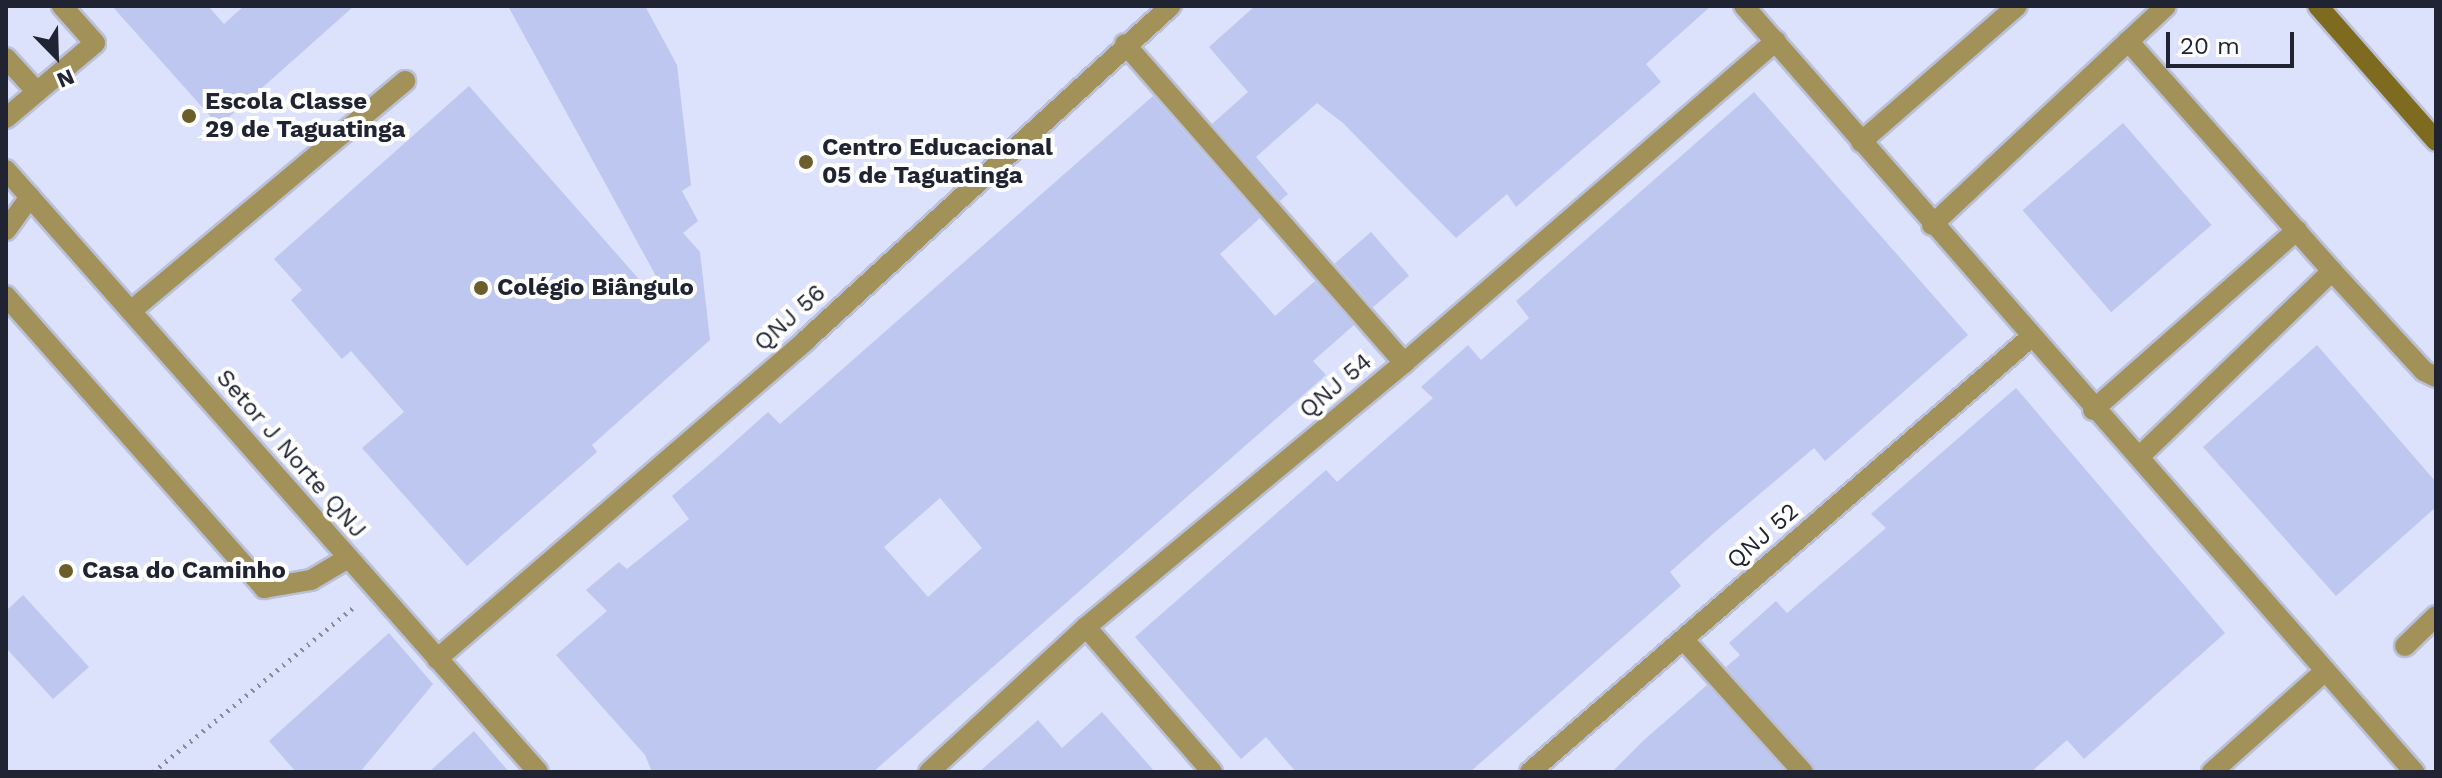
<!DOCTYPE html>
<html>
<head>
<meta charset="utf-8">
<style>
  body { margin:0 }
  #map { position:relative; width:2442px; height:778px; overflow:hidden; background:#dce2fb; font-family:"Work Sans",sans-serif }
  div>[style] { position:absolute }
  .building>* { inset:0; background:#bdc7ef; transform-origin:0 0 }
  .path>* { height:5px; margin-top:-2.5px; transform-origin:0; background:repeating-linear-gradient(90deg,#878ca0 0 2px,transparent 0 8px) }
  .roads { filter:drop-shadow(2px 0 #bac0d7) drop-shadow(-2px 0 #bac0d7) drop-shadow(0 2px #bac0d7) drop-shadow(0 -2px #bac0d7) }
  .lane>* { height:20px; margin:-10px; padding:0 10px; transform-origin:10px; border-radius:10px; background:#a29259 }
  .street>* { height:20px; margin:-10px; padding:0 10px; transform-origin:10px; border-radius:10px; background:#a29259 }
  .secondary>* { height:20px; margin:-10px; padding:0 10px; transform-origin:10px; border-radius:10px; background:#7e6b20 }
  .dots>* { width:22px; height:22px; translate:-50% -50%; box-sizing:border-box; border:4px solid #fff; border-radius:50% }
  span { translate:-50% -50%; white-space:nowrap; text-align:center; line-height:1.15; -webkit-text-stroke:8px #fff; paint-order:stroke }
  .poi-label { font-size:24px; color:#202332; font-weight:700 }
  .left { translate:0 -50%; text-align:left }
  .street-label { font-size:24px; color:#202332 }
  .frame { position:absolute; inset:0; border:8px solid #202332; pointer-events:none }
  .north { position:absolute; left:16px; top:16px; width:80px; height:80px; -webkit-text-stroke:6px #fff; paint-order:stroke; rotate:157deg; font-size:22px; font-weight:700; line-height:32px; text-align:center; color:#202332 }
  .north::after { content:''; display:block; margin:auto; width:28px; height:36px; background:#202332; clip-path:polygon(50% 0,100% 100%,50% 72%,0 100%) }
  .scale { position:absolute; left:2166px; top:32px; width:128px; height:36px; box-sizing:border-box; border:4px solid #202332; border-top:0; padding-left:10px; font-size:24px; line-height:28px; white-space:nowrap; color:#202332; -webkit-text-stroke:6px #fff; paint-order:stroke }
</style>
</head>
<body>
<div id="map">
  <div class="building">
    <i style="clip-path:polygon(112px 6px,208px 6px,224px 24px,244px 6px,354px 6px,219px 126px)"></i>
    <i style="clip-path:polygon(508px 6px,645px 6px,677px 65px,691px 185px,682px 191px,698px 221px,683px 233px,700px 252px,710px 340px,592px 445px,597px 452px,467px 566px,362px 448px,404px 412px,351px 351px,342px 359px,291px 300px,302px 290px,274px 259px,469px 86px,644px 285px,656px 276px)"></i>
    <i style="clip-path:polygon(1255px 6px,1711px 6px,1646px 64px,1661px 82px,1516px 207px,1507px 194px,1456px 238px,1343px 123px,1317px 103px,1256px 157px,1288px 194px,1280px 201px,1212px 124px,1248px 92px,1209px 47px)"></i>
    <i style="clip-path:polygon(1754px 92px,1968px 335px,1825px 461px,1814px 448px,1716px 531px,1670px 572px,1681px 586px,1470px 772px,1296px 772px,1266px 737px,1241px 759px,1135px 637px,1326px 470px,1337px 482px,1433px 398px,1421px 387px,1468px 345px,1481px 360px,1529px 318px,1516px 301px)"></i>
    <i style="clip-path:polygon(evenodd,1153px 96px,1260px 218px,1220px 254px,1275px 316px,1315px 281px,1354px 325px,1313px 361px,1326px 375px,873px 772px,652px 772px,645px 755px,556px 655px,607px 611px,586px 590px,619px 562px,627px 569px,689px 519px,672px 496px,720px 455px,768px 412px,780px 424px,1153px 96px,940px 498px,982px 548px,928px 597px,884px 547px,940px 498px)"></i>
    <i style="left:2123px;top:123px;width:135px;height:133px;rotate:49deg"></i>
    <i style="left:1371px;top:232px;width:58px;height:48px;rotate:49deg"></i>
    <i style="clip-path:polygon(2317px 345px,2436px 482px,2436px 507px,2336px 596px,2203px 447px)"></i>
    <i style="clip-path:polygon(2016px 388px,2225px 633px,2084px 759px,2067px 740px,2031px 772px,1816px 772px,1726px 667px,1740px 655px,1729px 643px,1776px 601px,1787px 613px,1886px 528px,1871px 514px)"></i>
    <i style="clip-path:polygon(23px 595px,89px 667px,53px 699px,6px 648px,6px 611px)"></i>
    <i style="clip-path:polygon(389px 633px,433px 684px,360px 772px,296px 772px,269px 741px)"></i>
    <i style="clip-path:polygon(1707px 685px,1786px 772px,1612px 772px,1644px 740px)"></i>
    <i style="clip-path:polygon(1102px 712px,1155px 772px,979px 772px,1038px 720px,1062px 748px)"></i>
    <i style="clip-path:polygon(474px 731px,509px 772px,429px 772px)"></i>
  </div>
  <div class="path">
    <i style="left:153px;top:772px;width:259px;rotate:-39.4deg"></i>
  </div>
  <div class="roads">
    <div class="lane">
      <i style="left:2128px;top:41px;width:307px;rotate:48.4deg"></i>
      <i style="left:2332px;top:271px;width:136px;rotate:47.4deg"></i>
      <i style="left:2424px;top:371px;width:13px;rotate:27deg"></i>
      <i style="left:6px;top:58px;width:46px;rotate:47.6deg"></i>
      <i style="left:6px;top:118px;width:116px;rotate:-40.1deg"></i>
      <i style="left:95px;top:43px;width:50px;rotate:-131.7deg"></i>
      <i style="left:1861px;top:142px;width:207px;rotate:-41.1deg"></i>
      <i style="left:6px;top:230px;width:41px;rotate:-54deg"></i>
      <i style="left:6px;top:296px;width:390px;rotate:48.5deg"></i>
      <i style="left:264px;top:588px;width:48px;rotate:-9.7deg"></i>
      <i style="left:311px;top:580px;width:43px;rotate:-30.7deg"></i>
      <i style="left:131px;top:311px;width:358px;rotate:-40deg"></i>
      <i style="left:2093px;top:410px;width:272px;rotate:-41.4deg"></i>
      <i style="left:2140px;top:456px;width:267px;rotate:-43.9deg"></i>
      <i style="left:2405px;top:646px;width:43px;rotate:-44.1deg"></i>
    </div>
    <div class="street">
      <i style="left:1744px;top:6px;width:1018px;rotate:48.82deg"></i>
      <i style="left:1125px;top:44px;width:424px;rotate:48.8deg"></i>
      <i style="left:6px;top:170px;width:803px;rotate:48.53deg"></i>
      <i style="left:1932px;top:225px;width:320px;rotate:-43.1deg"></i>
      <i style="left:1086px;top:627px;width:192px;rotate:49deg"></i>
      <i style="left:1684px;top:640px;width:178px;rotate:48deg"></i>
      <i style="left:437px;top:659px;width:488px;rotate:-40.8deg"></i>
      <i style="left:806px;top:340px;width:495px;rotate:-42.5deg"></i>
      <i style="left:929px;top:772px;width:214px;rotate:-42.7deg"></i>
      <i style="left:1086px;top:627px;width:413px;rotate:-39.7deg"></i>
      <i style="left:1404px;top:363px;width:492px;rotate:-40.9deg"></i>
      <i style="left:1530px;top:772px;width:662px;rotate:-40.96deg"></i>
      <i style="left:2212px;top:772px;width:152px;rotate:-41.8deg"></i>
    </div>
    <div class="secondary">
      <i style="left:2318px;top:6px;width:179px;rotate:48.8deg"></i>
    </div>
  </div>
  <div class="dots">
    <i style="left:189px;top:116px;background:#6b5e2b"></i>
    <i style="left:806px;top:162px;background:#6b5e2b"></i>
    <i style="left:481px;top:288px;background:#6b5e2b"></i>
    <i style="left:66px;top:571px;background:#6b5e2b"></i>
  </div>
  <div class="poi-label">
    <span class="left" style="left:205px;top:116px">Escola Classe<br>29 de Taguatinga</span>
    <span class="left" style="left:822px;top:162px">Centro Educacional<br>05 de Taguatinga</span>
    <span class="left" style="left:497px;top:288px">Colégio Biângulo</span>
    <span class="left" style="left:82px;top:571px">Casa do Caminho</span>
  </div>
  <div class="street-label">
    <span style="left:790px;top:318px;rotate:-42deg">QNJ 56</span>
    <span style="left:1336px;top:386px;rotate:-40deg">QNJ 54</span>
    <span style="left:291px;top:454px;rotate:49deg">Setor J Norte QNJ</span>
    <span style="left:1763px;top:536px;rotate:-41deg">QNJ 52</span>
  </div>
  <div class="frame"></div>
  <div class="north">N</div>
  <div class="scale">20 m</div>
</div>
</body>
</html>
